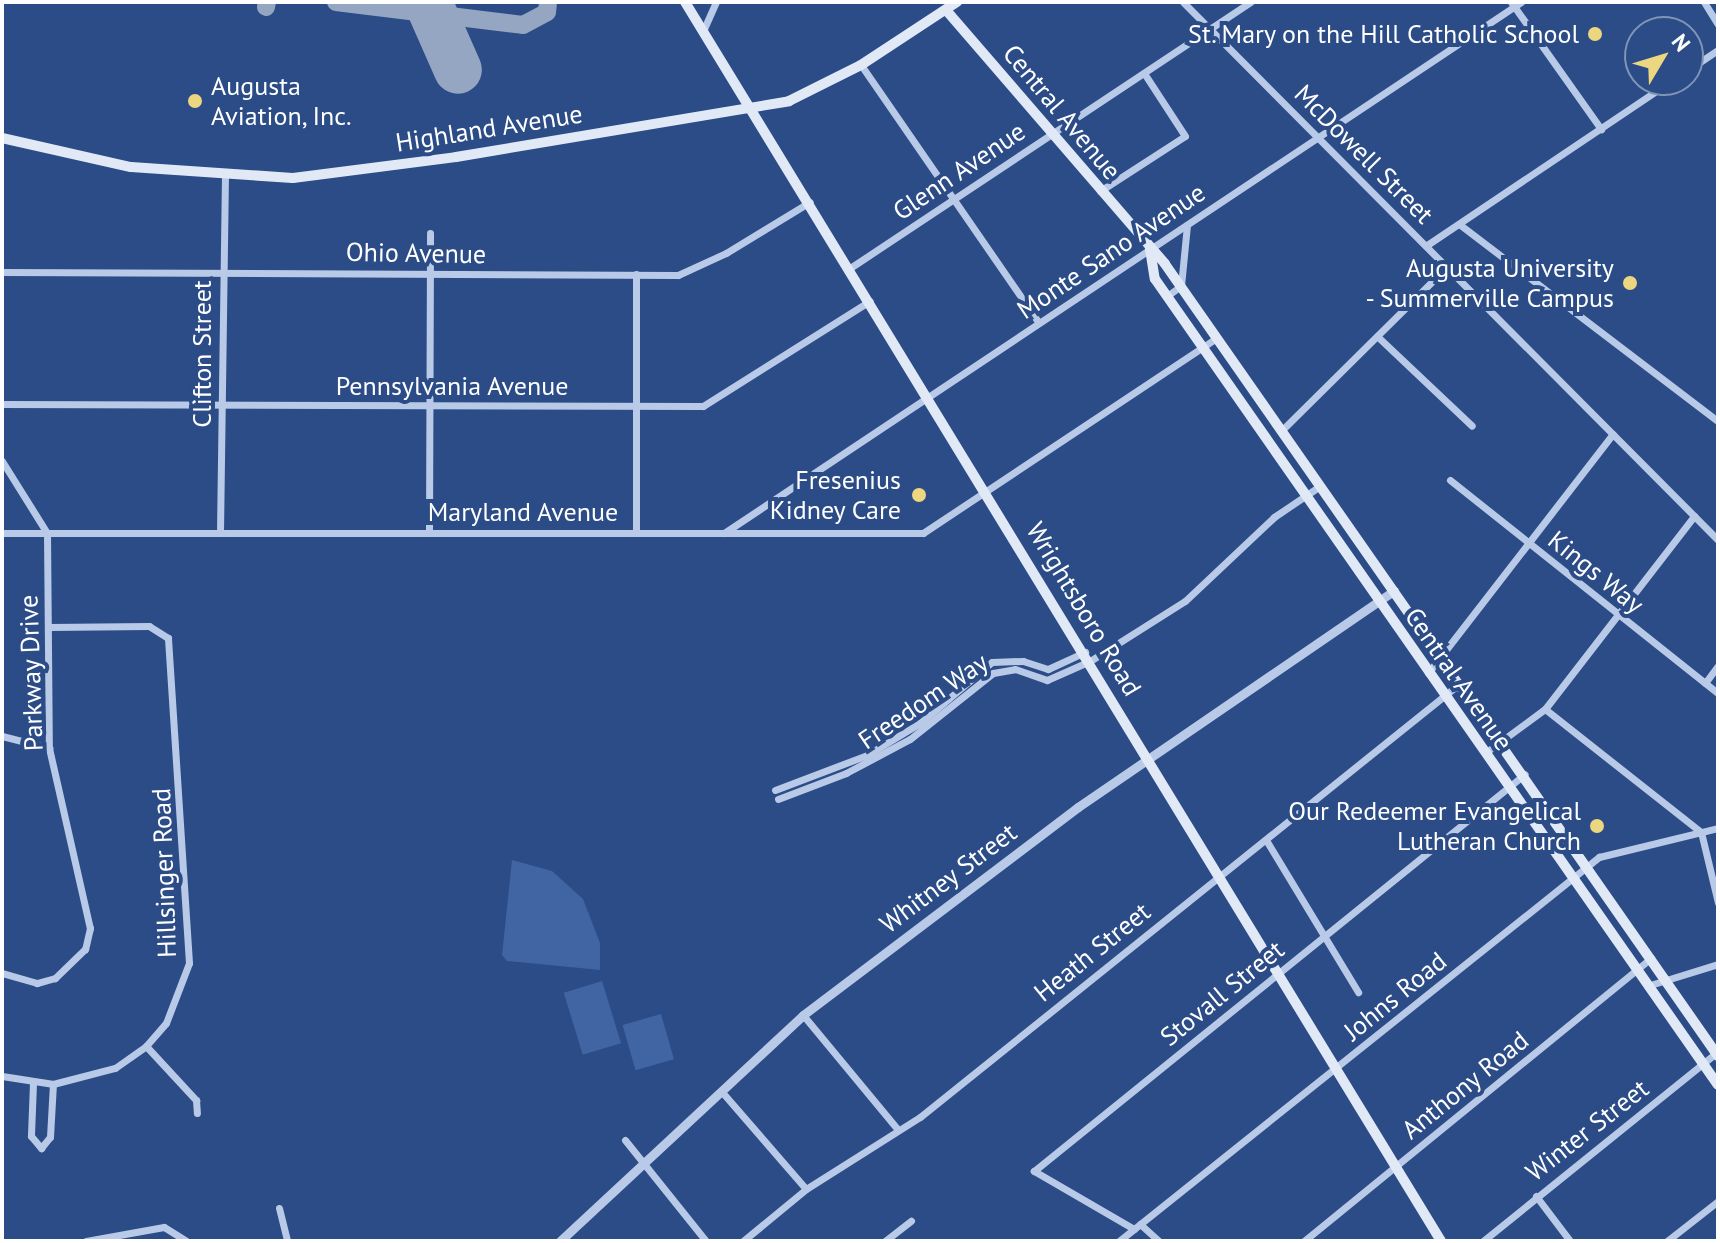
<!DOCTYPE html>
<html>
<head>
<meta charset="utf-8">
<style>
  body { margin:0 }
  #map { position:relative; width:1720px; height:1243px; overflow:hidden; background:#2b4c86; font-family:"PT Sans",sans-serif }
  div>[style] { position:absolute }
  .green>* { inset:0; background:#4065a2; transform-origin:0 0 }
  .taxiway>* { height:18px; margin:-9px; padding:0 9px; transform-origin:9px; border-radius:9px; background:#95a6c2 }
  .runway>* { height:48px; margin:-24px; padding:0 24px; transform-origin:24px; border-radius:24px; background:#95a6c2 }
  .minor>* { height:7px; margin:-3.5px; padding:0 3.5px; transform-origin:3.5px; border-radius:3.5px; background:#b8cae7 }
  .tertiary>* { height:9px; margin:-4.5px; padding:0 4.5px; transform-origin:4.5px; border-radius:4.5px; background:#b8cae7 }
  .secondary>* { height:10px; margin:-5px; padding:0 5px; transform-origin:5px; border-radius:5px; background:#e1e9f7 }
  .dots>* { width:22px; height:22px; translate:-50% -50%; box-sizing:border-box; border:4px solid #2b4c86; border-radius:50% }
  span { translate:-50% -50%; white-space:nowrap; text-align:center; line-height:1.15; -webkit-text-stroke:8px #2b4c86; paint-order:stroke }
  .poi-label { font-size:26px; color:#fff }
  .right { translate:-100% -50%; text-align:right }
  .left { translate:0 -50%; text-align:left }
  .street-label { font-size:26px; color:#fff }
  .frame { position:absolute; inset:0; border:4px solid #fff; pointer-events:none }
  .north { position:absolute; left:1624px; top:16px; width:80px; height:80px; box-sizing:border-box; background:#2b4c86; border:2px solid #8094b6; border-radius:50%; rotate:52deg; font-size:22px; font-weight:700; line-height:32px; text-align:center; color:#fff }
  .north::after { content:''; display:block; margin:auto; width:28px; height:36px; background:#edd680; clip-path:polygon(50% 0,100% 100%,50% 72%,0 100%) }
</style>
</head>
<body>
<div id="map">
  <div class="green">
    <i style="clip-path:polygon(512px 860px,552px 871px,583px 899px,600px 943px,600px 970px,507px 961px,502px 955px)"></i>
    <i style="left:602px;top:981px;width:65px;height:40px;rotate:73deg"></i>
    <i style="left:661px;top:1014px;width:47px;height:40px;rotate:74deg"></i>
  </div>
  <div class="taxiway">
    <i style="left:336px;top:2px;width:188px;rotate:7deg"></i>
    <i style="left:523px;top:25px;width:27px;rotate:-28deg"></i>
    <i style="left:547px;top:12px;width:10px;rotate:-84deg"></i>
    <i style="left:266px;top:7px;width:5px;rotate:-79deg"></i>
  </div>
  <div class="runway">
    <i style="left:428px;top:2px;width:74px;rotate:66.2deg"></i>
  </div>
  <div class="minor">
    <i style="left:1183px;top:2px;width:759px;rotate:45.16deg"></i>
    <i style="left:1511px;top:2px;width:156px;rotate:54.7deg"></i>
    <i style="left:1704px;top:2px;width:26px;rotate:58deg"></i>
    <i style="left:703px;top:31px;width:32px;rotate:-66deg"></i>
    <i style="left:861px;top:65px;width:313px;rotate:55.4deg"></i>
    <i style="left:1688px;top:70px;width:36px;rotate:-34deg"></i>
    <i style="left:1100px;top:191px;width:101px;rotate:-32.9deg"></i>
    <i style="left:1185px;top:136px;width:75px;rotate:-123.1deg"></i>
    <i style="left:1459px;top:224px;width:325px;rotate:37.3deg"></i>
    <i style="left:1427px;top:245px;width:296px;rotate:-33.9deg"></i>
    <i style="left:850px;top:268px;width:481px;rotate:-33.6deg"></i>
    <i style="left:2px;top:272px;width:676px;rotate:0.25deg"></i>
    <i style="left:678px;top:275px;width:53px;rotate:-24.6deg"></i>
    <i style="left:726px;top:253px;width:98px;rotate:-31.3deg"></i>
    <i style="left:1167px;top:296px;width:17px;rotate:-36deg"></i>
    <i style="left:1181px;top:286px;width:61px;rotate:-84.4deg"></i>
    <i style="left:1378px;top:337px;width:129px;rotate:43.4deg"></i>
    <i style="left:2px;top:404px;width:701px;rotate:0.16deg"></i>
    <i style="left:703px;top:406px;width:197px;rotate:-32.2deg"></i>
    <i style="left:1282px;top:430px;width:232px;rotate:-44.7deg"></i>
    <i style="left:2px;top:461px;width:85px;rotate:58deg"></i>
    <i style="left:47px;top:533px;width:215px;rotate:89.5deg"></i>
    <i style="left:49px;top:748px;width:185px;rotate:77.2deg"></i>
    <i style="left:90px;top:928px;width:22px;rotate:103deg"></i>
    <i style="left:85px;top:949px;width:42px;rotate:136deg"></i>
    <i style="left:55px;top:978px;width:19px;rotate:164deg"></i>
    <i style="left:37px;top:983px;width:36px;rotate:-164deg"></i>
    <i style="left:1450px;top:480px;width:342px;rotate:38.5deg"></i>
    <i style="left:220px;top:532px;width:357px;rotate:-89.2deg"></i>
    <i style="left:429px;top:532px;width:299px;rotate:-89.8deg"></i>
    <i style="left:2px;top:533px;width:921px"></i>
    <i style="left:923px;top:533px;width:353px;rotate:-33.6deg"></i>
    <i style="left:636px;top:533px;width:259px;rotate:-90deg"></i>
    <i style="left:724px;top:533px;width:958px;rotate:-33.67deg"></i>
    <i style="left:1428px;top:673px;width:302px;rotate:-52.3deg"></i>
    <i style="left:1705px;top:683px;width:21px;rotate:-53deg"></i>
    <i style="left:1545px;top:709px;width:199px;rotate:38.3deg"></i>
    <i style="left:1701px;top:832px;width:73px;rotate:76.5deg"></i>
    <i style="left:2px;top:736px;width:49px;rotate:14.3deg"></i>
    <i style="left:1485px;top:753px;width:74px;rotate:-36.3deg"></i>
    <i style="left:1545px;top:709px;width:244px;rotate:-52.3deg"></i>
    <i style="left:775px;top:790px;width:98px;rotate:-20.8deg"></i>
    <i style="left:867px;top:755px;width:62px;rotate:-31.1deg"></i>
    <i style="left:920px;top:723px;width:94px;rotate:-40.3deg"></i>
    <i style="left:992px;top:662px;width:31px;rotate:-2deg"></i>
    <i style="left:1023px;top:661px;width:26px;rotate:18deg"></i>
    <i style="left:1048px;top:669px;width:41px;rotate:-24.7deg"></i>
    <i style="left:778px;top:799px;width:73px;rotate:-20.9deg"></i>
    <i style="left:846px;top:773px;width:72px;rotate:-28deg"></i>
    <i style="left:910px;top:739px;width:106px;rotate:-38.5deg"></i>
    <i style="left:993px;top:673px;width:22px;rotate:-10deg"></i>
    <i style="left:1015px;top:669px;width:34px;rotate:19deg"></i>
    <i style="left:1047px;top:680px;width:47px;rotate:-23.8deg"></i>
    <i style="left:1090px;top:661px;width:112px;rotate:-32.3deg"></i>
    <i style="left:1185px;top:601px;width:122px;rotate:-43.3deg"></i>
    <i style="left:1274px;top:517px;width:55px;rotate:-34deg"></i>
    <i style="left:1266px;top:840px;width:178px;rotate:58.8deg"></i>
    <i style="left:1647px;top:986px;width:74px;rotate:-17.2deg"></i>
    <i style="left:803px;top:1015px;width:149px;rotate:50.4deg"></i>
    <i style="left:146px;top:1046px;width:74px;rotate:47.2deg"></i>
    <i style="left:196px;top:1100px;width:13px;rotate:86deg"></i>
    <i style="left:2px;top:1076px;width:52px;rotate:8.9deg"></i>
    <i style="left:53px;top:1084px;width:64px;rotate:-14.5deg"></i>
    <i style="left:115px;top:1068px;width:38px;rotate:-35deg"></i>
    <i style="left:146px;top:1046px;width:30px;rotate:-49deg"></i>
    <i style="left:166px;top:1023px;width:64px;rotate:-69deg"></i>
    <i style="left:189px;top:963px;width:326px;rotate:-93.7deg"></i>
    <i style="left:168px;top:638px;width:22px;rotate:-148deg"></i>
    <i style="left:149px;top:626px;width:100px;rotate:179.4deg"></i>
    <i style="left:33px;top:1083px;width:53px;rotate:92.2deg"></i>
    <i style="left:31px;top:1136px;width:16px;rotate:50deg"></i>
    <i style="left:41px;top:1148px;width:14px;rotate:-51deg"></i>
    <i style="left:50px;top:1137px;width:53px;rotate:-86.8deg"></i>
    <i style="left:722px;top:1092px;width:128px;rotate:49.1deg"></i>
    <i style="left:625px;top:1140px;width:129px;rotate:51.3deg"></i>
    <i style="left:1536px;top:1196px;width:56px;rotate:52.9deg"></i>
    <i style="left:279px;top:1208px;width:34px;rotate:76deg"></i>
    <i style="left:1140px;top:1224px;width:25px;rotate:42deg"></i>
    <i style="left:1134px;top:1229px;width:116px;rotate:-149.9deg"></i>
    <i style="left:1034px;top:1171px;width:631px;rotate:-38.96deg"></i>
    <i style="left:86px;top:1241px;width:79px;rotate:-10.2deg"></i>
    <i style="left:164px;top:1227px;width:26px;rotate:32deg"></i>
    <i style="left:743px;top:1241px;width:82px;rotate:-39.5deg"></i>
    <i style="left:806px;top:1189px;width:135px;rotate:-32.3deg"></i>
    <i style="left:920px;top:1117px;width:691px;rotate:-38.78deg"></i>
    <i style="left:885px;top:1241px;width:33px;rotate:-38deg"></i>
    <i style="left:1119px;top:1241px;width:615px;rotate:-38.66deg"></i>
    <i style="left:1599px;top:857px;width:122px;rotate:-13.7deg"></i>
    <i style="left:1304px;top:1241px;width:448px;rotate:-39.2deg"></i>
    <i style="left:1483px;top:1241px;width:299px;rotate:-38.9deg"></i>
    <i style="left:1667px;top:1241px;width:65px;rotate:-38.1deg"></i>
  </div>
  <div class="tertiary">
    <i style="left:560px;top:1241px;width:332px;rotate:-42.9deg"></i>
    <i style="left:803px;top:1015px;width:345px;rotate:-37.1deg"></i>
    <i style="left:1078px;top:807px;width:383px;rotate:-34.4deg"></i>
  </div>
  <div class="secondary">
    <i style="left:685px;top:2px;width:1451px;rotate:58.61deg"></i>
    <i style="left:946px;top:10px;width:335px;rotate:49.2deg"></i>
    <i style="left:1165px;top:264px;width:966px;rotate:55.08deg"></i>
    <i style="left:2px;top:138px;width:132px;rotate:12.7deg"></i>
    <i style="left:131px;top:167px;width:162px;rotate:3.9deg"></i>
    <i style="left:293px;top:178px;width:164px;rotate:-7.3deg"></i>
    <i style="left:456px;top:157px;width:338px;rotate:-9.5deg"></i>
    <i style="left:789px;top:101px;width:80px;rotate:-26.6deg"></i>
    <i style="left:861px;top:65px;width:115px;rotate:-33.3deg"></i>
    <i style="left:1150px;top:249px;width:30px;rotate:81deg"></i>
    <i style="left:1155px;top:279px;width:983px;rotate:55.07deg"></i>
  </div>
  <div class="dots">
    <i style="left:1595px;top:34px;background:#edd680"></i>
    <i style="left:195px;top:101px;background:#edd680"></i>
    <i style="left:1630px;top:283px;background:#edd680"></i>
    <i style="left:919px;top:495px;background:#edd680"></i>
    <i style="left:1597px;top:826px;background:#edd680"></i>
  </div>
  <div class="poi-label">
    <span class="right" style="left:1579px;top:34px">St. Mary on the Hill Catholic School</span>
    <span class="left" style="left:211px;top:101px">Augusta<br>Aviation, Inc.</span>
    <span class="right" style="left:1614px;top:283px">Augusta University<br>- Summerville Campus</span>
    <span class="right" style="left:901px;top:495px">Fresenius<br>Kidney Care</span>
    <span class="right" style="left:1581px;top:826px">Our Redeemer Evangelical<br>Lutheran Church</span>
  </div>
  <div class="street-label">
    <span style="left:1062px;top:112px;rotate:50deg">Central Avenue</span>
    <span style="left:489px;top:128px;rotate:-9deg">Highland Avenue</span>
    <span style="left:1364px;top:154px;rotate:45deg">McDowell Street</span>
    <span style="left:959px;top:171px;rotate:-34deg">Glenn Avenue</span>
    <span style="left:1111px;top:251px;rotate:-34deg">Monte Sano Avenue</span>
    <span style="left:416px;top:253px;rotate:1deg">Ohio Avenue</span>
    <span style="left:202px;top:354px;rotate:-90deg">Clifton Street</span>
    <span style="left:452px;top:386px">Pennsylvania Avenue</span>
    <span style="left:523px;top:512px">Maryland Avenue</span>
    <span style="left:1596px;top:572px;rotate:39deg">Kings Way</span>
    <span style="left:1084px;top:609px;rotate:59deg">Wrightsboro Road</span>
    <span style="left:31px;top:673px;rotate:-92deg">Parkway Drive</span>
    <span style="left:1459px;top:679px;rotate:55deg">Central Avenue</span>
    <span style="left:923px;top:701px;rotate:-34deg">Freedom Way</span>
    <span style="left:164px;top:873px;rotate:-92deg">Hillsinger Road</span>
    <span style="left:948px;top:878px;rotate:-37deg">Whitney Street</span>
    <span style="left:1092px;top:952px;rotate:-39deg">Heath Street</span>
    <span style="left:1222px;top:993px;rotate:-39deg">Stovall Street</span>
    <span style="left:1395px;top:996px;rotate:-39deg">Johns Road</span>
    <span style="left:1465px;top:1085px;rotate:-39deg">Anthony Road</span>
    <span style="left:1587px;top:1130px;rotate:-38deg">Winter Street</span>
  </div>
  <div class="frame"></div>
  <div class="north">N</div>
</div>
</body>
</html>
